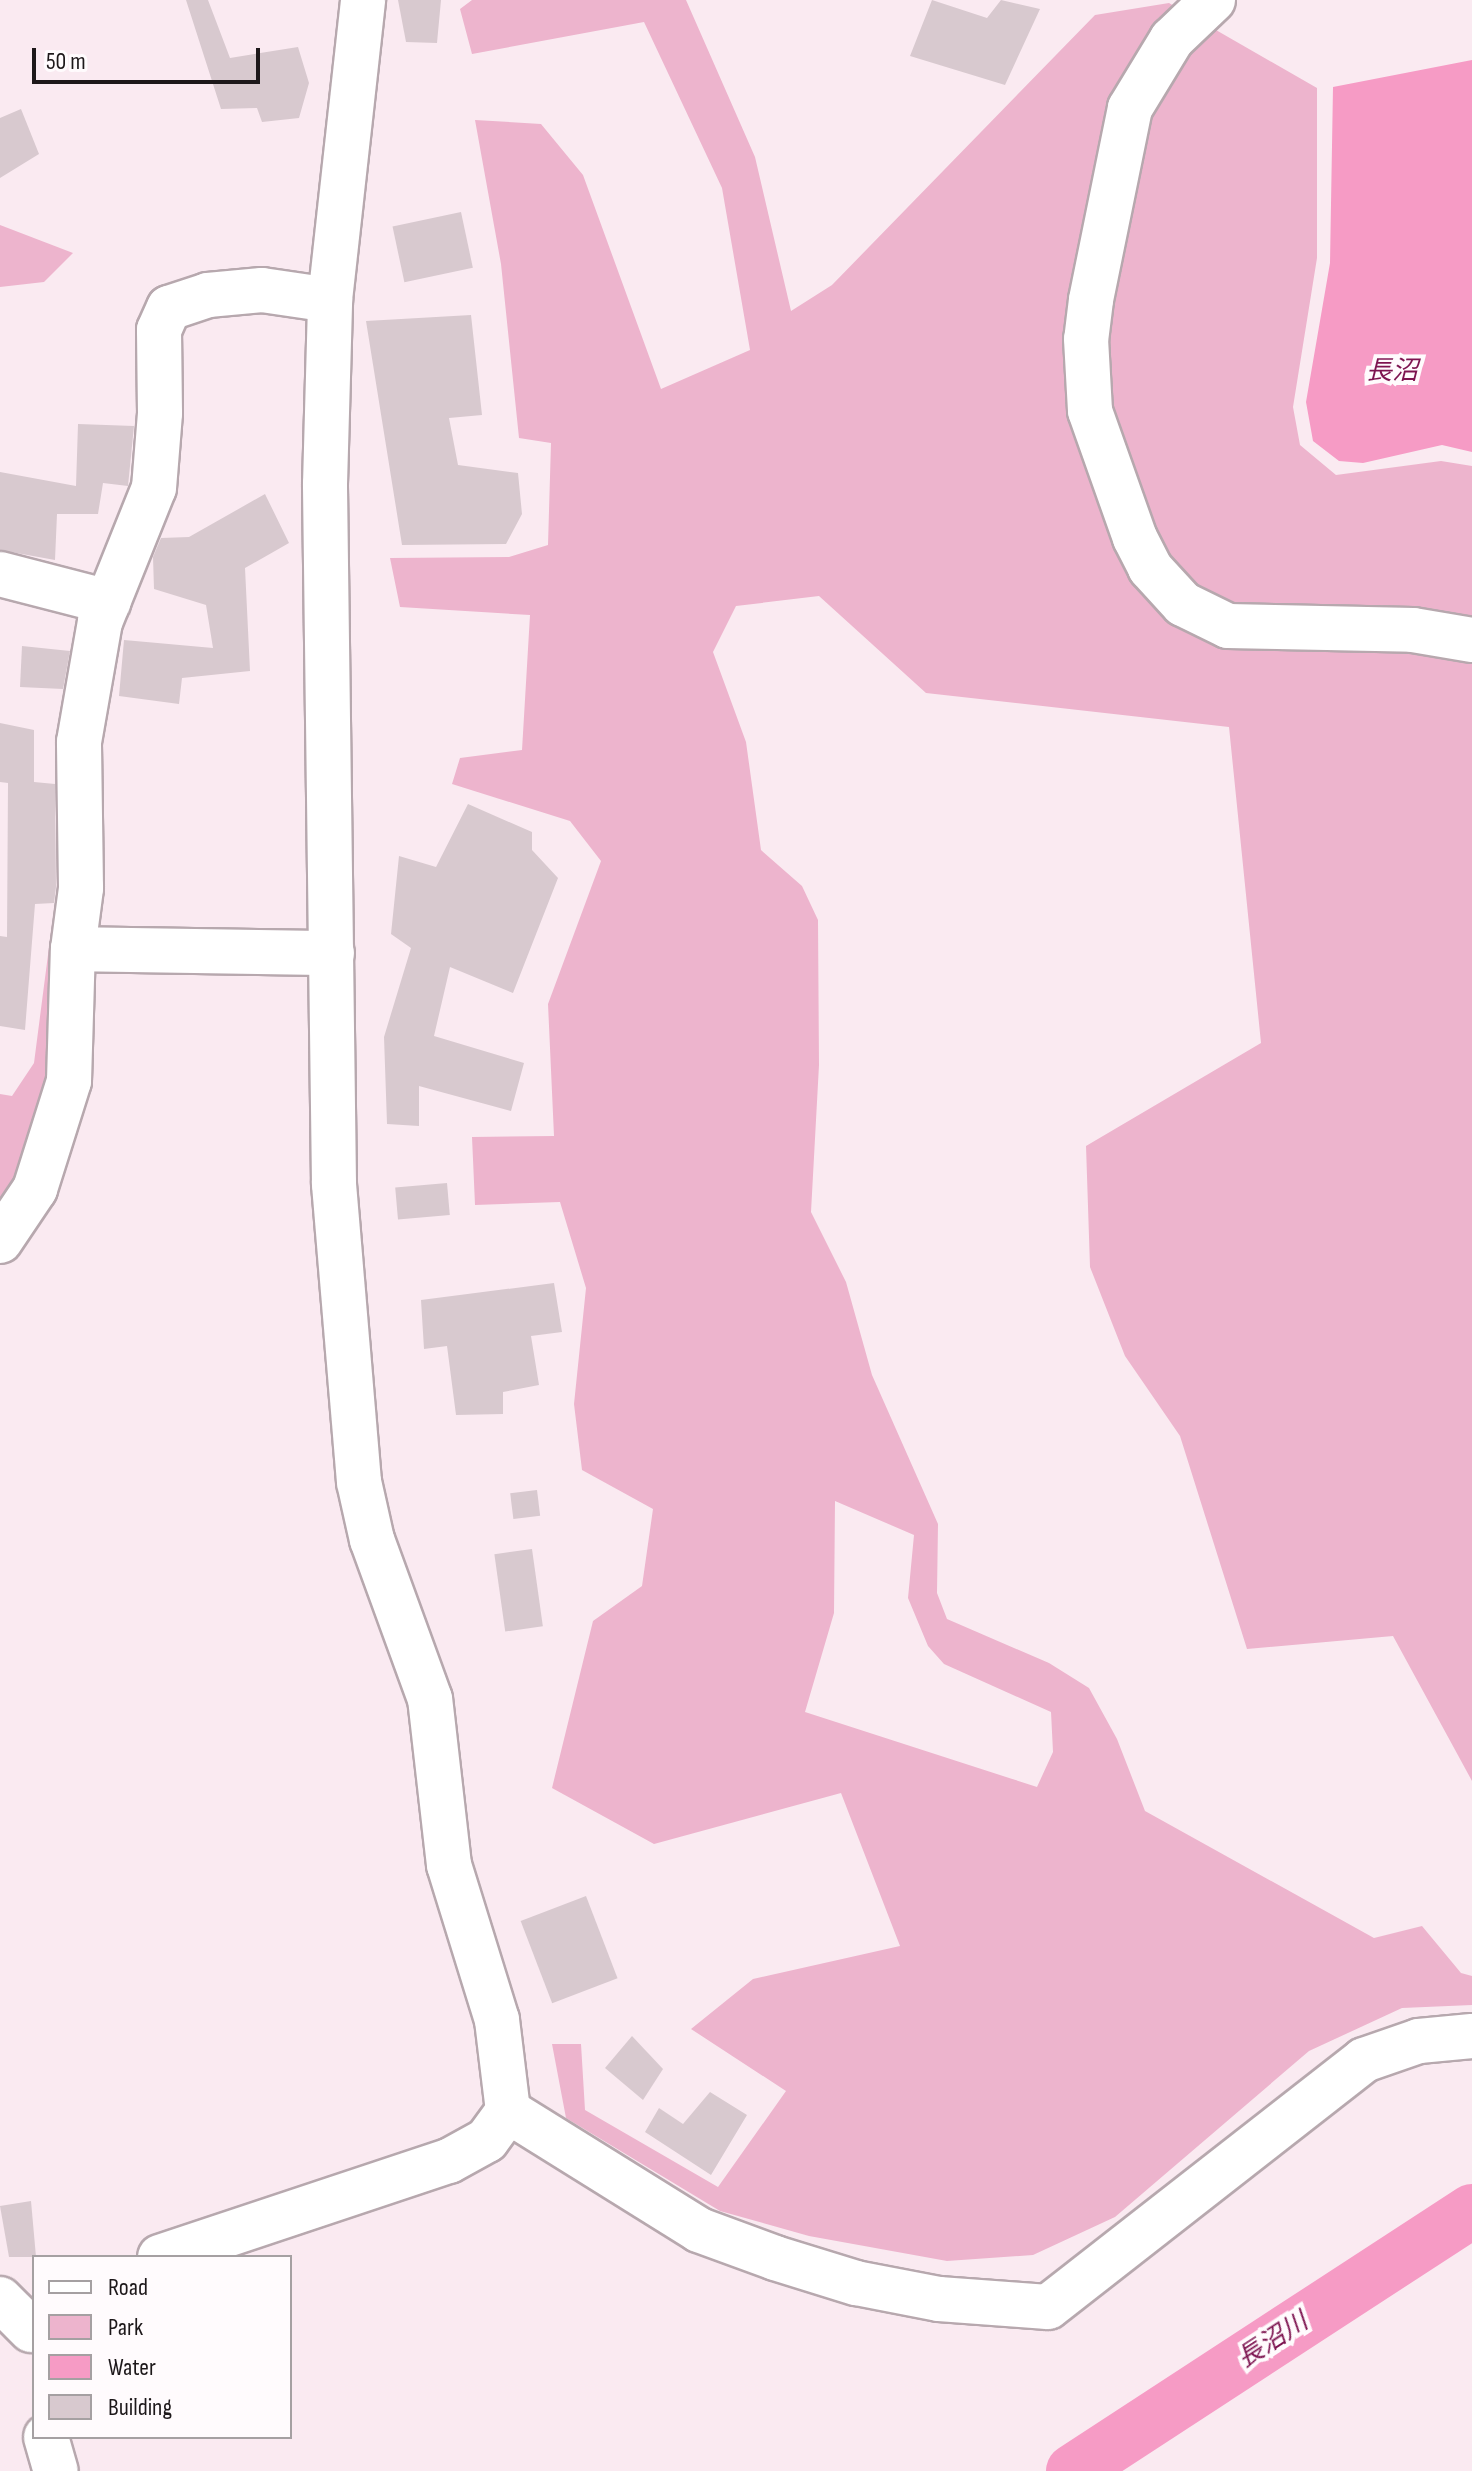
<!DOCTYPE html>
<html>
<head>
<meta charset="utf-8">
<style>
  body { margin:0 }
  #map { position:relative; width:1472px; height:2471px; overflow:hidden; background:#faeaf1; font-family:"Sofia Sans Condensed","Noto Sans JP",sans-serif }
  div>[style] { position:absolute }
  .green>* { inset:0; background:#edb4cd }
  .water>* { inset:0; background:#f69bc5 }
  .river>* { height:54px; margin:-27px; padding:0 27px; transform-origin:27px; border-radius:27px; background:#f69bc5 }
  .building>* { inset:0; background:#d8c9cf; transform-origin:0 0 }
  .roads { filter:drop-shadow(2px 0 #b7a8ae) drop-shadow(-2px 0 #b7a8ae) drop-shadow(0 2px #b7a8ae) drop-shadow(0 -2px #b7a8ae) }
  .minor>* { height:44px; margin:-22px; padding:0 22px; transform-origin:22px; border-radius:22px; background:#fff }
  span { translate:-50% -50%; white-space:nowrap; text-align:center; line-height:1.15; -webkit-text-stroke:8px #fffbfd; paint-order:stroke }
  .water-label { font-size:26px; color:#7d1450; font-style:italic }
  .legend { position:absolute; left:32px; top:2255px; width:260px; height:184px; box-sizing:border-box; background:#fffbfd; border:2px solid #a5a0a2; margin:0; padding:10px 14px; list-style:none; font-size:24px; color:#1d181a }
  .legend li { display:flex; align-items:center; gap:16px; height:40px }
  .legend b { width:40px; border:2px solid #a5a0a2 }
  .scale { position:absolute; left:32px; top:48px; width:228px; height:36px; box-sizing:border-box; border:4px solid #1d181a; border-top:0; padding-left:10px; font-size:24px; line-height:28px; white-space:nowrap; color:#1d181a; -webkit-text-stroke:6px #fffbfd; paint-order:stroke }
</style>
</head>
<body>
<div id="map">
  <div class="green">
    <i style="clip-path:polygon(evenodd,472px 0,686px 0,755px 157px,791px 311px,832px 285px,1095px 15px,1169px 3px,1317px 88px,1317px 258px,1293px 407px,1300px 445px,1336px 475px,1441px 461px,1472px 466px,1472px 1781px,1393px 1636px,1247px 1649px,1180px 1436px,1125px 1356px,1090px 1267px,1086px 1146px,1261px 1043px,1229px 727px,926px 693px,819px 596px,736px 606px,713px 652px,746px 742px,761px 850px,802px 886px,818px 920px,819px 1065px,811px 1212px,846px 1282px,872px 1375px,938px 1524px,937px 1593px,947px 1619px,1049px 1663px,1089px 1688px,1117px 1739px,1145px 1811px,1374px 1938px,1422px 1926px,1461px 1973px,1472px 1976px,1472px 2005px,1402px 2008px,1309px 2051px,1115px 2217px,1033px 2255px,947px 2261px,809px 2236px,720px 2211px,566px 2118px,552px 2044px,581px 2044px,585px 2110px,718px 2187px,786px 2091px,691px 2029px,753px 1979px,900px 1946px,841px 1793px,654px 1844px,552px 1788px,593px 1621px,642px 1586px,653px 1509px,582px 1470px,574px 1404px,586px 1288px,560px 1202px,475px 1205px,472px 1137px,554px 1136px,548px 1004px,601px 861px,570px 821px,452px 784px,460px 758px,522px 750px,530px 615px,400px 607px,390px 558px,509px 557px,548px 545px,551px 443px,519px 438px,501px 264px,475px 120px,541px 124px,583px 175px,661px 389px,750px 350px,722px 188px,644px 22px,472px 54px,460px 9px,472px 0,835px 1501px,914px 1535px,908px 1598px,928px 1646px,944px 1664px,1051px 1712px,1053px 1752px,1037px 1787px,805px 1712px,834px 1613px,835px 1501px)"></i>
    <i style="clip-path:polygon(0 225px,73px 253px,44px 282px,0 287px)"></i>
    <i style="clip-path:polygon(52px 924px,88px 940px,75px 1054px,0 1213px,0 1094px,12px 1096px,34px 1063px)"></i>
  </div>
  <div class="water">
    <i style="clip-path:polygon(1472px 60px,1472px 452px,1442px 445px,1363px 463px,1339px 461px,1313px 441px,1306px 402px,1330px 263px,1333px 87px)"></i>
  </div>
  <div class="river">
    <i style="left:1073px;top:2471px;width:476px;rotate:-33.1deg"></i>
  </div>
  <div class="building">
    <i style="clip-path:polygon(186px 0,208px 0,230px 58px,298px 47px,309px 83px,299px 118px,262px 122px,257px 108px,221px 109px)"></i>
    <i style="clip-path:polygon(398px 0,441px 0,437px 43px,406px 42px)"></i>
    <i style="clip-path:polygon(932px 0,987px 18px,1001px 0,1040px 9px,1005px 85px,910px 56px)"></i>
    <i style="clip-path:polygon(21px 109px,39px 154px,0 178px,0 118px)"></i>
    <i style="left:461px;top:212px;width:57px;height:70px;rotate:78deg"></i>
    <i style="clip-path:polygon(471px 315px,482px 415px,449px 418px,458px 465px,518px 473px,522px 514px,506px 544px,402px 545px,366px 321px)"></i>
    <i style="clip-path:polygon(78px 424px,134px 426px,128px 486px,103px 483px,98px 514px,57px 514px,55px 560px,0 550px,0 472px,76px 486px)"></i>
    <i style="clip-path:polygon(265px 494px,289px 543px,245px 568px,250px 671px,182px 678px,179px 704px,119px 696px,124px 640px,213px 648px,206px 605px,154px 589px,153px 557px,161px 538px,189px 537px)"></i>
    <i style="clip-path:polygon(22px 646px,70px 651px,63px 689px,20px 687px)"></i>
    <i style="clip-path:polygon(0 723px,34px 730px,34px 782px,55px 784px,56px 887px,54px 903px,35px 904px,25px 1030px,0 1026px,0 936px,7px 937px,8px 783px,0 782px)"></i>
    <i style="clip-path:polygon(468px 804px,532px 832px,532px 850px,558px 878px,513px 993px,450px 967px,434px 1036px,524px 1063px,511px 1111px,419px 1086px,419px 1126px,387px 1124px,384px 1037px,411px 948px,391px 934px,399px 856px,436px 867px)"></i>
    <i style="left:447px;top:1183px;width:32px;height:52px;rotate:85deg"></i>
    <i style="clip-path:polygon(554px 1283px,562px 1332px,531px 1336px,539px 1385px,503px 1392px,503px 1414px,456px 1415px,447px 1346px,424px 1349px,421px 1300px)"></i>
    <i style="left:537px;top:1490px;width:26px;height:27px;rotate:83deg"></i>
    <i style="left:532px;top:1549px;width:78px;height:38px;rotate:82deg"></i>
    <i style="left:586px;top:1896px;width:88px;height:70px;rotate:69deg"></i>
    <i style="clip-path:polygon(632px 2036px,663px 2069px,643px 2100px,605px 2068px)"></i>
    <i style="clip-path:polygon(710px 2092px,747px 2115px,711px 2175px,645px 2132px,659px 2108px,683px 2124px)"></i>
    <i style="clip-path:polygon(31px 2201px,36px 2257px,9px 2257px,0 2206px)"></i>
  </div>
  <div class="roads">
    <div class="minor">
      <i style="left:1213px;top:0;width:57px;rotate:136.4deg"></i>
      <i style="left:1172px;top:39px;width:81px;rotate:121.3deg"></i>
      <i style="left:1130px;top:108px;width:196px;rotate:101.5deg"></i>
      <i style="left:1091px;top:300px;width:39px;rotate:97deg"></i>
      <i style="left:1086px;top:339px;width:72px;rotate:86.8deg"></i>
      <i style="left:1090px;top:411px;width:135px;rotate:70.5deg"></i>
      <i style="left:1135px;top:538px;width:34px;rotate:63deg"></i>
      <i style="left:1150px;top:568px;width:49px;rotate:47.5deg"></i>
      <i style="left:1183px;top:604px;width:50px;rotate:26.1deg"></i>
      <i style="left:1228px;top:626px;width:185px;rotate:1.2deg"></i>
      <i style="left:1413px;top:630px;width:60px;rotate:9.6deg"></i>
      <i style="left:0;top:574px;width:112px;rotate:14.5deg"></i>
      <i style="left:73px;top:949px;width:259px;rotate:0.9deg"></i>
      <i style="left:0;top:1241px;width:63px;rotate:-56.1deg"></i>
      <i style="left:35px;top:1189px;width:113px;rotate:-72.5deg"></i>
      <i style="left:69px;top:1081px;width:132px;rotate:-88.3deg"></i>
      <i style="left:73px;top:949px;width:62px;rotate:-82.5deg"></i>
      <i style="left:81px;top:888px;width:146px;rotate:-90.8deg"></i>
      <i style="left:79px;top:742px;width:122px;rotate:-80.1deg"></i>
      <i style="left:100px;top:622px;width:144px;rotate:-68.1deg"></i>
      <i style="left:154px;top:488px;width:75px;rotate:-85.4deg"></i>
      <i style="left:160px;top:413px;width:83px;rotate:-90.7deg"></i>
      <i style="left:159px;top:330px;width:24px;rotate:-66deg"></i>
      <i style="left:169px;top:308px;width:41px;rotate:-18.4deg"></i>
      <i style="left:208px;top:295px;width:54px;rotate:-5.3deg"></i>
      <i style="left:262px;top:290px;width:69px;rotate:8.4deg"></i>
      <i style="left:508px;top:2111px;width:225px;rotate:31.9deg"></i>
      <i style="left:699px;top:2230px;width:81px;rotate:20.2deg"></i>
      <i style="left:775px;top:2258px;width:85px;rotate:17.2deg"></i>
      <i style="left:856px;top:2283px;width:85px;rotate:10.9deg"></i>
      <i style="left:939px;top:2299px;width:109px;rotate:4.2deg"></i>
      <i style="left:1048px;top:2307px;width:401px;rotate:-38deg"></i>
      <i style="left:1364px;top:2060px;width:58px;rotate:-19.1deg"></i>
      <i style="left:1419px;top:2041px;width:53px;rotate:-5.4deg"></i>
      <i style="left:160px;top:2257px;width:305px;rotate:-18.4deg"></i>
      <i style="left:449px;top:2161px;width:43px;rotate:-28.9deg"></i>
      <i style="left:487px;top:2140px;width:36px;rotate:-54deg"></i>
      <i style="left:508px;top:2111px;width:92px;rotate:-96.9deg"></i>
      <i style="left:497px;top:2020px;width:162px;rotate:-107.2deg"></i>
      <i style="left:449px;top:1865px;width:167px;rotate:-96.5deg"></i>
      <i style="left:430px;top:1699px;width:169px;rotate:-110deg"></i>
      <i style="left:372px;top:1540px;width:59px;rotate:-102.6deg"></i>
      <i style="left:359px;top:1482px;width:299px;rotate:-94.8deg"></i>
      <i style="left:334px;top:1184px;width:700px;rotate:-90.74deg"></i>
      <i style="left:325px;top:484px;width:184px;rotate:-88.4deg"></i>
      <i style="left:330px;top:300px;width:302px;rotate:-83.7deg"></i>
      <i style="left:0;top:2299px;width:44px;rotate:45deg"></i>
      <i style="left:46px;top:2437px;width:35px;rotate:74deg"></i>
    </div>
  </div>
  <div class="water-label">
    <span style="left:1392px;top:372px">長沼</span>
    <span style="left:1273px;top:2341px;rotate:-33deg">長沼川</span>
  </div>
  <ul class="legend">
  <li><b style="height:10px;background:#fff"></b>Road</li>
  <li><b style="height:22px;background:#edb4cd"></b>Park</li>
  <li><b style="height:22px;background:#f69bc5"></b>Water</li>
  <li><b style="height:22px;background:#d8c9cf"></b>Building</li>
  </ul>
  <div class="scale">50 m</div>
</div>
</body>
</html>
